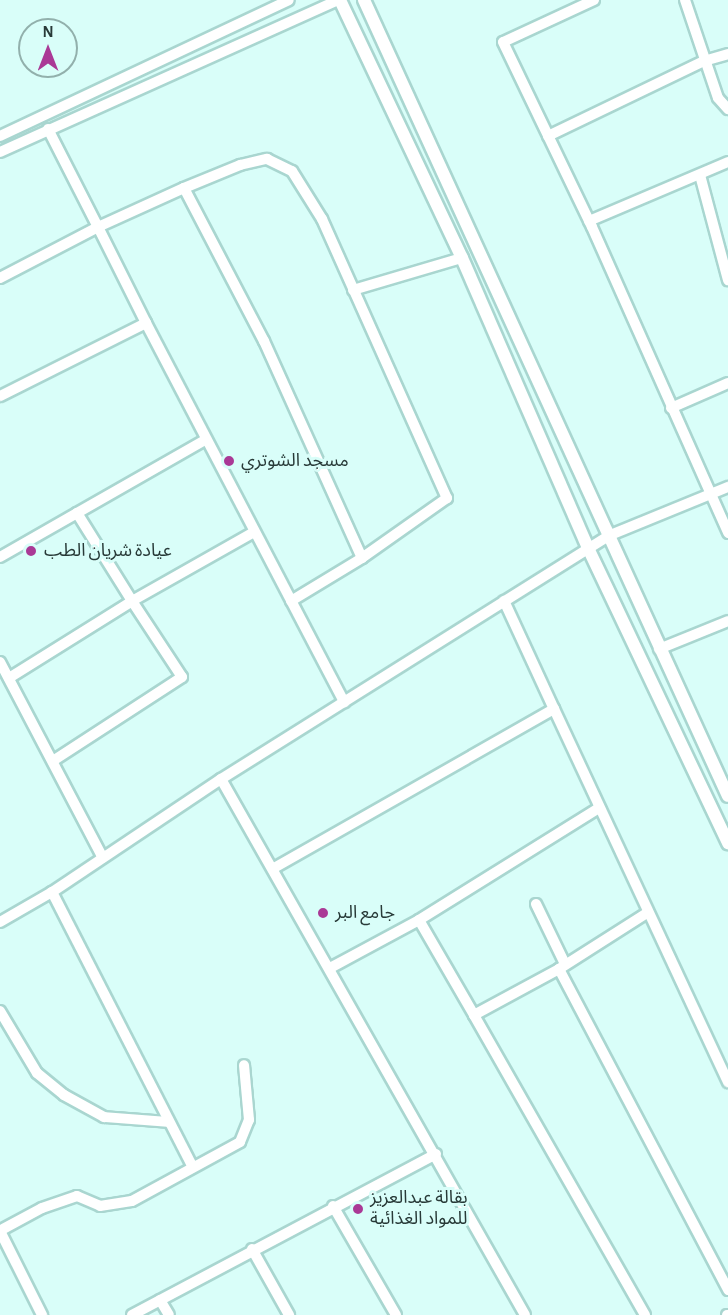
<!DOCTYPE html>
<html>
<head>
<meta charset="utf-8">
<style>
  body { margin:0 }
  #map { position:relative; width:728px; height:1315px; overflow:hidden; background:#d9fef9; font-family:"Alegreya Sans","Noto Sans Arabic",sans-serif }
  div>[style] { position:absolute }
  .roads { filter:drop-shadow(2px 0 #a9d6d0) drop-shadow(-2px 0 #a9d6d0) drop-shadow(0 2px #a9d6d0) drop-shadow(0 -2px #a9d6d0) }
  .minor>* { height:10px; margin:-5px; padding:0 5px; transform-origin:5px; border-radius:5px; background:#fff }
  .tertiary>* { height:12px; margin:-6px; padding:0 6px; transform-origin:6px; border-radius:6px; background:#fff }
  .dots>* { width:16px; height:16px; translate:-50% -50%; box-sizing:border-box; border:3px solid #d9fef9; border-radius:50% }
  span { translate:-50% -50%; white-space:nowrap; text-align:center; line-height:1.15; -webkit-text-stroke:6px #d9fef9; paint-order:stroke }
  .poi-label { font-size:18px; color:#283a38 }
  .left { translate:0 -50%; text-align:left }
  .north { position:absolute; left:18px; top:18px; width:60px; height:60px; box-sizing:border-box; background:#d9fef9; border:2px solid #92b0ac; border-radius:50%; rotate:0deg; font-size:16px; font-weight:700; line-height:24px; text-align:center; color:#283a38 }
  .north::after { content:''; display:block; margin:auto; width:21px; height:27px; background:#aa3996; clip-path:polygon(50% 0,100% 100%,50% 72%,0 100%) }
</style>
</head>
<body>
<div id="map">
  <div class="roads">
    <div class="minor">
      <i style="left:594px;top:0;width:100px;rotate:155.2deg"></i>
      <i style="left:503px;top:42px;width:205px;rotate:64.3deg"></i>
      <i style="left:592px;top:227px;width:335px;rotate:66deg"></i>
      <i style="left:685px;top:0;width:103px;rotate:71.4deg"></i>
      <i style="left:718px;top:98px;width:15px;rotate:48deg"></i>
      <i style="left:48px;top:129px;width:110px;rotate:63deg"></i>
      <i style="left:98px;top:227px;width:94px;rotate:-24.4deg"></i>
      <i style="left:184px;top:188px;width:173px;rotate:62.4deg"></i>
      <i style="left:264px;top:341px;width:238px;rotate:65.7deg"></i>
      <i style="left:362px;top:558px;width:83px;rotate:148.8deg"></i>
      <i style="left:0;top:136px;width:319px;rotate:-25.2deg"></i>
      <i style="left:548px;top:136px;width:173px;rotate:-25.7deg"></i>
      <i style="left:704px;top:61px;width:25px;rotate:-16deg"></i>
      <i style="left:0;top:152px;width:372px;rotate:-24.2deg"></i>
      <i style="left:700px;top:175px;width:109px;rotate:75.1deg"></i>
      <i style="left:184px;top:188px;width:61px;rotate:-22.3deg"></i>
      <i style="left:240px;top:165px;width:28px;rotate:-13deg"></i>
      <i style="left:267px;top:159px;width:28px;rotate:26deg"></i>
      <i style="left:292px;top:171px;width:57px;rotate:58deg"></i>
      <i style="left:322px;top:219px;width:306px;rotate:65.9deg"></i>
      <i style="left:447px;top:498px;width:104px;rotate:144.8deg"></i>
      <i style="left:589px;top:221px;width:151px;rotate:-23deg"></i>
      <i style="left:0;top:278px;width:110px;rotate:-27.5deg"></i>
      <i style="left:98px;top:227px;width:107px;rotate:63.4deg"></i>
      <i style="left:146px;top:323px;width:163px;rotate:153.4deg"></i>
      <i style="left:353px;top:290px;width:114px;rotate:-16.4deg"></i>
      <i style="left:146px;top:323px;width:428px;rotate:62.4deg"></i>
      <i style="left:671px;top:408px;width:62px;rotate:-23.7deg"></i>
      <i style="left:205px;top:440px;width:147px;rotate:150.3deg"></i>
      <i style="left:77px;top:513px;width:104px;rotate:58deg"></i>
      <i style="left:132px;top:601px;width:140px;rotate:-29.5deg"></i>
      <i style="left:0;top:557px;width:89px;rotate:-29.7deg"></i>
      <i style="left:659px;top:649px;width:74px;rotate:-22.1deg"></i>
      <i style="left:0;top:662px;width:221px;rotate:62.3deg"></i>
      <i style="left:9px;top:678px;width:145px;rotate:-32deg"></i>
      <i style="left:132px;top:601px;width:91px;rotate:56.7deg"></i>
      <i style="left:182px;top:677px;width:153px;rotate:147deg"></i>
      <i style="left:554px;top:709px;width:412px;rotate:65deg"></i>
      <i style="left:221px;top:779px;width:616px;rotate:60.44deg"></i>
      <i style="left:274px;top:868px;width:322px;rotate:-29.6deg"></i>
      <i style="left:554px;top:709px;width:119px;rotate:-114.8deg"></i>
      <i style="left:52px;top:892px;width:307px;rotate:62.9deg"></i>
      <i style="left:536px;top:904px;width:67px;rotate:64.2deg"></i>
      <i style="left:419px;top:920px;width:210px;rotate:-31.9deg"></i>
      <i style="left:0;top:922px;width:60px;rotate:-30deg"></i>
      <i style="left:52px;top:892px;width:203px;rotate:-33.8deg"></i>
      <i style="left:221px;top:779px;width:457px;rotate:-32.1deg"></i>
      <i style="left:608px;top:536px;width:130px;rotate:-22.2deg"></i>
      <i style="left:330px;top:968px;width:101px;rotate:-28.3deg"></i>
      <i style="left:419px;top:920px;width:110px;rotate:59.9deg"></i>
      <i style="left:559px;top:969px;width:104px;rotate:-32.5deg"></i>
      <i style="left:0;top:1011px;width:72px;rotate:59.2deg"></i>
      <i style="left:37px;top:1073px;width:35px;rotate:39deg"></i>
      <i style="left:64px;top:1095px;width:46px;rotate:28.8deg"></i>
      <i style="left:104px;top:1117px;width:65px;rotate:4.4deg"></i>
      <i style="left:333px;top:1206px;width:126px;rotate:60deg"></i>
      <i style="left:3px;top:1229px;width:44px;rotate:-28.3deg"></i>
      <i style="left:42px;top:1208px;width:37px;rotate:-19deg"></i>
      <i style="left:77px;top:1196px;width:25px;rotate:23deg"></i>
      <i style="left:100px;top:1206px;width:32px;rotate:-9deg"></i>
      <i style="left:132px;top:1201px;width:123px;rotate:-28.6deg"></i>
      <i style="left:240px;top:1142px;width:24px;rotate:-68deg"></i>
      <i style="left:249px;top:1120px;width:55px;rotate:-95.2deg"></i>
      <i style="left:0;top:1231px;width:94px;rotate:63.4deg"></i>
      <i style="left:252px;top:1249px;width:76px;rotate:60.7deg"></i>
      <i style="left:160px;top:1300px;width:17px;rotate:59deg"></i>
      <i style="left:132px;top:1315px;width:344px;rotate:-27.9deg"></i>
      <i style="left:645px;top:1315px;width:345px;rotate:-119.7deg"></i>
      <i style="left:474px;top:1015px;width:97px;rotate:-28.4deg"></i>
      <i style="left:559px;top:969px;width:363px;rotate:62.2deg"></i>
      <i style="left:727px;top:1315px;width:1px"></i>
    </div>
    <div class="tertiary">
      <i style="left:340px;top:0;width:285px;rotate:64.7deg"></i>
      <i style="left:462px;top:258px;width:316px;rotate:66.5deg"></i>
      <i style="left:588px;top:548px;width:327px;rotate:64.6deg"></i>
      <i style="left:364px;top:0;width:875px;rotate:65.43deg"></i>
    </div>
  </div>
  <div class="dots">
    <i style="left:229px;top:461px;background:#aa3996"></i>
    <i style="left:31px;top:551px;background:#aa3996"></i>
    <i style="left:323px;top:913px;background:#aa3996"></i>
    <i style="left:358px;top:1209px;background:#aa3996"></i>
  </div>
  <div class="poi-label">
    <span class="left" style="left:241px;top:461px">مسجد الشوتري</span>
    <span class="left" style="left:44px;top:551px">عيادة شريان الطب</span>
    <span class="left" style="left:335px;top:913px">جامع البر</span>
    <span class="left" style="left:370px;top:1209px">بقالة عبدالعزيز<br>للمواد الغذائية</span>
  </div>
  <div class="north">N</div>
</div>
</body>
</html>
